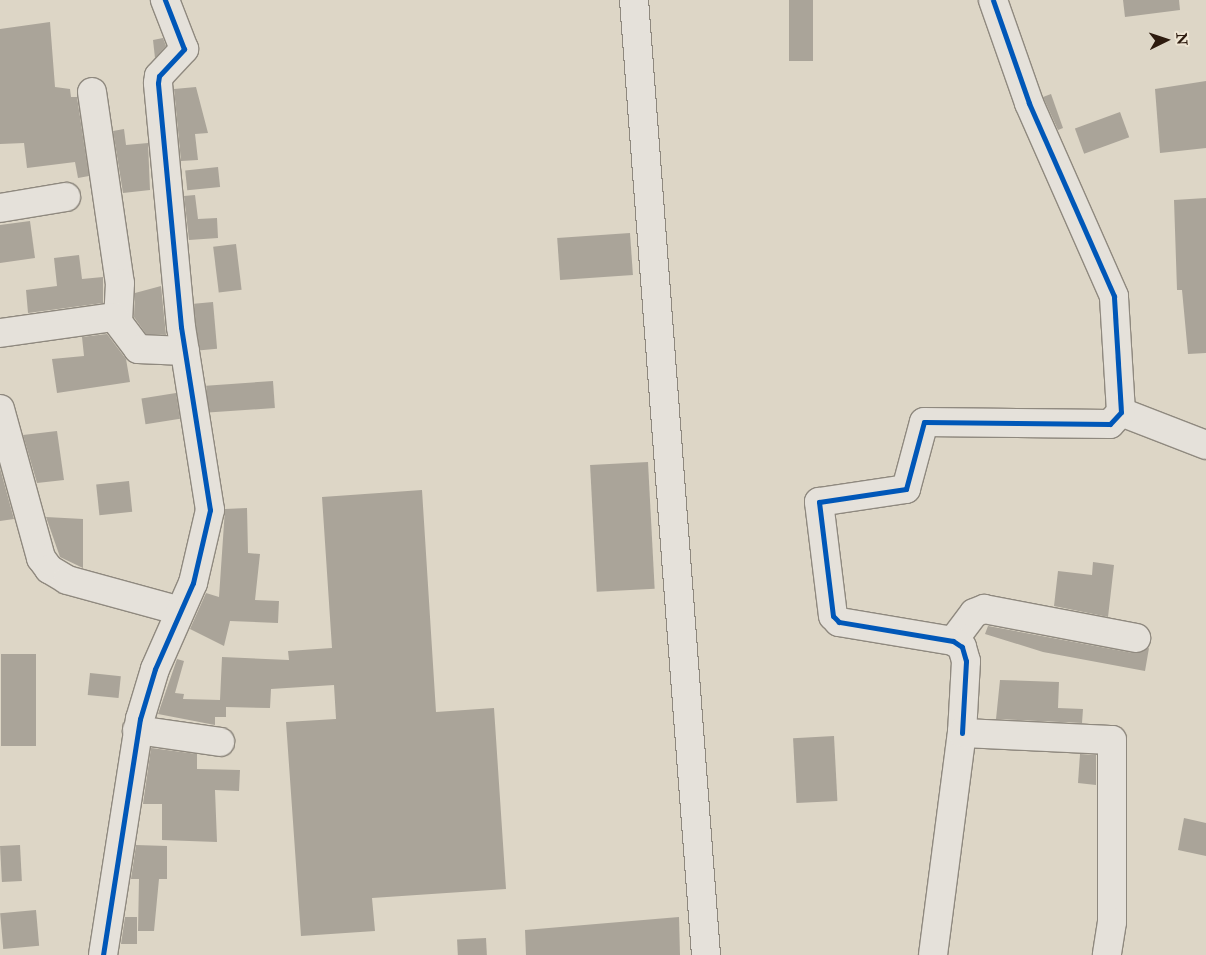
<!DOCTYPE html>
<html>
<head>
<meta charset="utf-8">
<style>
  body { margin:0 }
  #map { position:relative; width:1206px; height:955px; overflow:hidden; background:#ddd6c6; font-family:"IM FELL Double Pica",serif }
  div>[style] { position:absolute }
  .building>* { inset:0; background:#aaa499; transform-origin:0 0 }
  .roads { filter:drop-shadow(1px 0 #8f897f) drop-shadow(-1px 0 #8f897f) drop-shadow(0 1px #8f897f) drop-shadow(0 -1px #8f897f) }
  .minor>* { height:28px; margin:-14px; padding:0 14px; transform-origin:14px; border-radius:14px; background:#e5e1da }
  .cycleway>* { height:5px; margin:-2.5px; padding:0 2.5px; transform-origin:2.5px; border-radius:2.5px; background:#0057b8 }
  span { translate:-50% -50%; white-space:nowrap; text-align:center; line-height:1.15; -webkit-text-stroke:4px #efe6d4; paint-order:stroke }
  .north { position:absolute; left:1141px; top:15px; width:50px; height:50px; -webkit-text-stroke:4px #efe6d4; paint-order:stroke; rotate:86deg; font-size:14px; font-weight:700; line-height:20px; text-align:center; color:#2d1b0e }
  .north::after { content:''; display:block; margin:auto; width:18px; height:22px; background:#2d1b0e; clip-path:polygon(50% 0,100% 100%,50% 72%,0 100%) }
</style>
</head>
<body>
<div id="map">
  <div class="building">
    <i style="left:789px;top:0;width:24px;height:61px"></i>
    <i style="clip-path:polygon(1123px 0,1179px 0,1180px 10px,1125px 17px)"></i>
    <i style="clip-path:polygon(50px 22px,55px 87px,70px 89px,71px 97px,77px 97px,89px 176px,78px 178px,75px 162px,27px 168px,24px 143px,0 144px,0 29px)"></i>
    <i style="clip-path:polygon(163px 38px,166px 46px,155px 58px,153px 40px)"></i>
    <i style="clip-path:polygon(1206px 81px,1206px 148px,1160px 153px,1155px 89px)"></i>
    <i style="clip-path:polygon(196px 87px,208px 133px,195px 134px,198px 160px,181px 161px,174px 89px)"></i>
    <i style="clip-path:polygon(1051px 94px,1063px 128px,1058px 130px,1043px 97px)"></i>
    <i style="left:1120px;top:112px;width:27px;height:48px;rotate:70deg"></i>
    <i style="clip-path:polygon(124px 129px,126px 145px,148px 143px,150px 190px,123px 193px,113px 131px)"></i>
    <i style="left:218px;top:167px;width:20px;height:33px;rotate:84deg"></i>
    <i style="clip-path:polygon(195px 195px,198px 219px,217px 218px,218px 238px,189px 240px,184px 196px)"></i>
    <i style="clip-path:polygon(1206px 198px,1206px 353px,1188px 354px,1182px 290px,1177px 290px,1174px 200px)"></i>
    <i style="clip-path:polygon(30px 221px,35px 258px,0 263px,0 225px)"></i>
    <i style="left:630px;top:233px;width:42px;height:73px;rotate:86deg"></i>
    <i style="left:236px;top:244px;width:46px;height:23px;rotate:83deg"></i>
    <i style="clip-path:polygon(79px 255px,82px 279px,103px 277px,103px 303px,28px 313px,26px 290px,57px 286px,54px 258px)"></i>
    <i style="clip-path:polygon(161px 286px,166px 335px,146px 334px,134px 317px,135px 293px)"></i>
    <i style="left:213px;top:302px;width:47px;height:19px;rotate:85deg"></i>
    <i style="clip-path:polygon(107px 334px,126px 359px,130px 382px,57px 393px,52px 359px,84px 356px,82px 337px)"></i>
    <i style="left:273px;top:381px;width:27px;height:67px;rotate:86deg"></i>
    <i style="left:176px;top:393px;width:26px;height:35px;rotate:81deg"></i>
    <i style="clip-path:polygon(57px 431px,64px 480px,37px 483px,23px 435px)"></i>
    <i style="left:648px;top:462px;width:127px;height:58px;rotate:87deg"></i>
    <i style="clip-path:polygon(0 468px,14px 519px,0 521px)"></i>
    <i style="left:129px;top:481px;width:31px;height:33px;rotate:84deg"></i>
    <i style="clip-path:polygon(422px 490px,436px 712px,494px 708px,506px 889px,372px 898px,375px 931px,301px 936px,286px 722px,336px 719px,334px 685px,271px 689px,270px 708px,226px 707px,226px 717px,215px 717px,215px 725px,158px 714px,177px 659px,184px 661px,175px 693px,184px 694px,183px 699px,220px 700px,222px 657px,289px 660px,288px 651px,332px 648px,322px 497px)"></i>
    <i style="clip-path:polygon(247px 508px,248px 553px,260px 554px,255px 600px,279px 601px,278px 623px,230px 621px,224px 646px,190px 629px,206px 593px,219px 597px,225px 509px)"></i>
    <i style="clip-path:polygon(46px 517px,83px 519px,83px 568px,60px 557px)"></i>
    <i style="clip-path:polygon(1093px 562px,1114px 565px,1108px 617px,1054px 606px,1058px 571px,1092px 575px)"></i>
    <i style="clip-path:polygon(988px 626px,1133px 653px,1149px 648px,1145px 671px,1043px 652px,985px 634px)"></i>
    <i style="left:1px;top:654px;width:35px;height:92px"></i>
    <i style="left:90px;top:673px;width:31px;height:22px;rotate:6deg"></i>
    <i style="clip-path:polygon(1000px 680px,1059px 682px,1058px 708px,1083px 709px,1082px 723px,996px 719px)"></i>
    <i style="left:834px;top:736px;width:65px;height:41px;rotate:87deg"></i>
    <i style="clip-path:polygon(151px 748px,197px 754px,197px 769px,240px 770px,239px 791px,215px 790px,217px 842px,162px 840px,162px 804px,143px 804px)"></i>
    <i style="clip-path:polygon(1080px 754px,1096px 755px,1096px 785px,1078px 783px)"></i>
    <i style="clip-path:polygon(1184px 818px,1206px 823px,1206px 856px,1178px 850px)"></i>
    <i style="left:20px;top:845px;width:36px;height:20px;rotate:87deg"></i>
    <i style="clip-path:polygon(136px 845px,167px 846px,167px 879px,159px 879px,154px 931px,138px 931px,139px 879px,131px 879px)"></i>
    <i style="left:36px;top:910px;width:36px;height:36px;rotate:85deg"></i>
    <i style="clip-path:polygon(125px 917px,137px 917px,137px 944px,121px 944px)"></i>
    <i style="clip-path:polygon(679px 917px,680px 955px,526px 955px,525px 930px)"></i>
    <i style="left:486px;top:938px;width:17px;height:29px;rotate:87deg"></i>
  </div>
  <div class="roads">
    <div class="minor">
      <i style="left:634px;top:0;width:958px;rotate:85.69deg"></i>
      <i style="left:92px;top:92px;width:193px;rotate:81.7deg"></i>
      <i style="left:120px;top:283px;width:35px;rotate:93deg"></i>
      <i style="left:0;top:208px;width:67px;rotate:-9.5deg"></i>
      <i style="left:0;top:333px;width:115px;rotate:-8deg"></i>
      <i style="left:114px;top:317px;width:40px;rotate:53deg"></i>
      <i style="left:138px;top:349px;width:47px;rotate:2.4deg"></i>
      <i style="left:0;top:409px;width:155px;rotate:74.6deg"></i>
      <i style="left:41px;top:558px;width:14px;rotate:54deg"></i>
      <i style="left:49px;top:569px;width:21px;rotate:31deg"></i>
      <i style="left:67px;top:580px;width:117px;rotate:15.3deg"></i>
      <i style="left:1121px;top:412px;width:91px;rotate:21.2deg"></i>
      <i style="left:953px;top:641px;width:35px;rotate:-53deg"></i>
      <i style="left:974px;top:613px;width:11px;rotate:-22deg"></i>
      <i style="left:984px;top:609px;width:155px;rotate:10.8deg"></i>
      <i style="left:137px;top:730px;width:84px;rotate:8.2deg"></i>
      <i style="left:962px;top:733px;width:72px;rotate:-86.8deg"></i>
      <i style="left:966px;top:661px;width:15px;rotate:-106deg"></i>
      <i style="left:962px;top:647px;width:11px;rotate:-146deg"></i>
      <i style="left:953px;top:641px;width:116px;rotate:-170.5deg"></i>
      <i style="left:839px;top:622px;width:8px;rotate:-135deg"></i>
      <i style="left:833px;top:616px;width:115px;rotate:-97deg"></i>
      <i style="left:819px;top:502px;width:88px;rotate:-8.5deg"></i>
      <i style="left:906px;top:489px;width:69px;rotate:-75deg"></i>
      <i style="left:924px;top:422px;width:186px;rotate:0.6deg"></i>
      <i style="left:1110px;top:424px;width:16px;rotate:-47deg"></i>
      <i style="left:1121px;top:412px;width:116px;rotate:-93.5deg"></i>
      <i style="left:1114px;top:296px;width:211px;rotate:-113.8deg"></i>
      <i style="left:1029px;top:103px;width:109px;rotate:-109.3deg"></i>
      <i style="left:103px;top:955px;width:239px;rotate:-81.1deg"></i>
      <i style="left:140px;top:719px;width:52px;rotate:-73.3deg"></i>
      <i style="left:155px;top:669px;width:94px;rotate:-66.2deg"></i>
      <i style="left:193px;top:583px;width:75px;rotate:-76.9deg"></i>
      <i style="left:210px;top:510px;width:185px;rotate:-99deg"></i>
      <i style="left:181px;top:327px;width:245px;rotate:-95.4deg"></i>
      <i style="left:158px;top:83px;width:7px;rotate:-82deg"></i>
      <i style="left:159px;top:76px;width:37px;rotate:-47deg"></i>
      <i style="left:184px;top:49px;width:53px;rotate:-111.2deg"></i>
      <i style="left:933px;top:955px;width:224px;rotate:-82.6deg"></i>
      <i style="left:962px;top:733px;width:150px;rotate:2.7deg"></i>
      <i style="left:1112px;top:740px;width:182px;rotate:90deg"></i>
      <i style="left:1112px;top:922px;width:33px;rotate:99deg"></i>
    </div>
  </div>
  <div class="cycleway">
    <i style="left:962px;top:733px;width:72px;rotate:-86.8deg"></i>
    <i style="left:966px;top:661px;width:15px;rotate:-106deg"></i>
    <i style="left:962px;top:647px;width:11px;rotate:-146deg"></i>
    <i style="left:953px;top:641px;width:116px;rotate:-170.5deg"></i>
    <i style="left:839px;top:622px;width:8px;rotate:-135deg"></i>
    <i style="left:833px;top:616px;width:115px;rotate:-97deg"></i>
    <i style="left:819px;top:502px;width:88px;rotate:-8.5deg"></i>
    <i style="left:906px;top:489px;width:69px;rotate:-75deg"></i>
    <i style="left:924px;top:422px;width:186px;rotate:0.6deg"></i>
    <i style="left:1110px;top:424px;width:16px;rotate:-47deg"></i>
    <i style="left:1121px;top:412px;width:116px;rotate:-93.5deg"></i>
    <i style="left:1114px;top:296px;width:211px;rotate:-113.8deg"></i>
    <i style="left:1029px;top:103px;width:109px;rotate:-109.3deg"></i>
    <i style="left:103px;top:955px;width:239px;rotate:-81.1deg"></i>
    <i style="left:140px;top:719px;width:52px;rotate:-73.3deg"></i>
    <i style="left:155px;top:669px;width:94px;rotate:-66.2deg"></i>
    <i style="left:193px;top:583px;width:75px;rotate:-76.9deg"></i>
    <i style="left:210px;top:510px;width:185px;rotate:-99deg"></i>
    <i style="left:181px;top:327px;width:245px;rotate:-95.4deg"></i>
    <i style="left:158px;top:83px;width:7px;rotate:-82deg"></i>
    <i style="left:159px;top:76px;width:37px;rotate:-47deg"></i>
    <i style="left:184px;top:49px;width:53px;rotate:-111.2deg"></i>
  </div>
  <div class="north">N</div>
</div>
</body>
</html>
